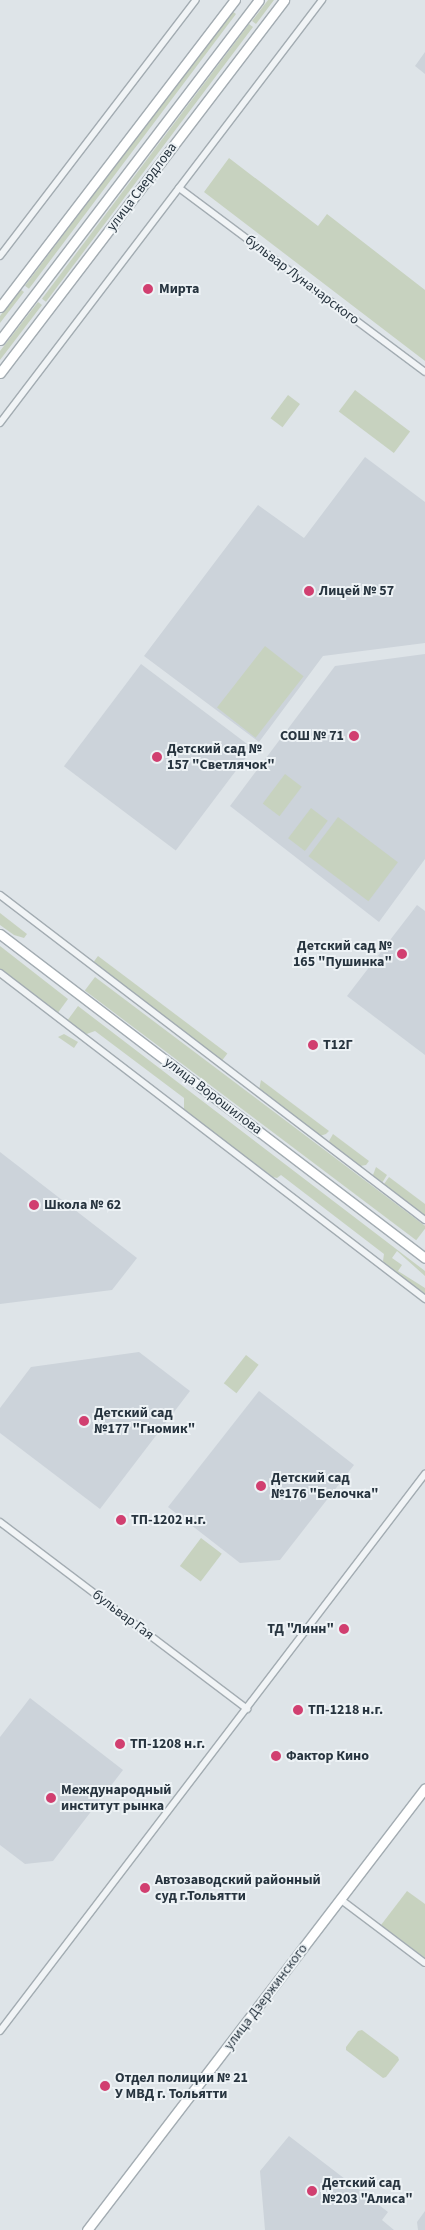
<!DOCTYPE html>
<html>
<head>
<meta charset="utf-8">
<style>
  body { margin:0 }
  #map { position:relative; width:425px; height:2230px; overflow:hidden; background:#dee4e8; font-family:"Source Sans 3",sans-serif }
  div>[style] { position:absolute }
  .built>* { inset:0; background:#ccd3da; transform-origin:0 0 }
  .green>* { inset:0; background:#c7d2bf; transform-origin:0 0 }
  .roads { filter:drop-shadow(1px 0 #a3acb2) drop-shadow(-1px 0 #a3acb2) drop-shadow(0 1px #a3acb2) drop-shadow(0 -1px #a3acb2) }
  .street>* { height:6px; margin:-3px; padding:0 3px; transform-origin:3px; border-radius:3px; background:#f1f4f6 }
  .secondary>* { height:9px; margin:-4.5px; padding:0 4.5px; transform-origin:4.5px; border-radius:4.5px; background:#fff }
  .dots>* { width:14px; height:14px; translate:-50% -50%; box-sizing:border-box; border:2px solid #edf2f5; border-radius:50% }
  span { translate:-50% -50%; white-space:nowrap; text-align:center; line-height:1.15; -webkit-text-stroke:4px #edf2f5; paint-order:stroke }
  .street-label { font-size:14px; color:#27343f }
  .poi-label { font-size:14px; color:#27343f; font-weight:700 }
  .left { translate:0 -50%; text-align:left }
  .right { translate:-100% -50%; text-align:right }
</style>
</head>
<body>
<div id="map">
  <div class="built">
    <i style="clip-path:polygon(425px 52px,425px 74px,415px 66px)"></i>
    <i style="clip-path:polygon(365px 457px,425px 502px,425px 643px,323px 656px,259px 742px,144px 656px,258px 505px,304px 538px)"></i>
    <i style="clip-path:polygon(425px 654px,425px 859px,379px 922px,230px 806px,335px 666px)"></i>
    <i style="left:141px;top:664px;width:140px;height:128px;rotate:37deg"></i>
    <i style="clip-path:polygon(417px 905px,425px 911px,425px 1055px,347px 996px)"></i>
    <i style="clip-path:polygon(0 1152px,137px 1258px,112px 1290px,0 1304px)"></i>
    <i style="clip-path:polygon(139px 1352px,190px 1391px,100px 1509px,0 1433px,0 1408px,31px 1367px)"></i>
    <i style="clip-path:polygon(259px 1391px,354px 1465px,280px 1560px,240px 1563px,168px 1507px)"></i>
    <i style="clip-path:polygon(30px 1698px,123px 1770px,53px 1861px,25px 1864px,0 1845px,0 1737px)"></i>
    <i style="clip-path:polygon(289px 2136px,388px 2212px,382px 2220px,394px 2230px,265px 2230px,260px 2171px)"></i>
    <i style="clip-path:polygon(425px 2211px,425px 2230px,418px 2230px,417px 2222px)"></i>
  </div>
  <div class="green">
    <i style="clip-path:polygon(268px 0,274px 0,256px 24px,252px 21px)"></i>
    <i style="left:232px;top:11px;width:5px;height:344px;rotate:37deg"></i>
    <i style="left:249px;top:24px;width:5px;height:344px;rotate:37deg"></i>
    <i style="clip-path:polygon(229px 158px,318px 226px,327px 214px,425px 290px,425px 361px,204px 192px)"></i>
    <i style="clip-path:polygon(20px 289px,24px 292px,0 323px,0 316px)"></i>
    <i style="clip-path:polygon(38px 302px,42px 305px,0 360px,0 351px)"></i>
    <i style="left:355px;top:390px;width:69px;height:27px;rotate:37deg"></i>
    <i style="left:288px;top:395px;width:15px;height:29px;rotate:37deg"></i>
    <i style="left:265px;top:646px;width:49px;height:78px;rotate:38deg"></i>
    <i style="left:285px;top:774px;width:21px;height:37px;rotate:37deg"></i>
    <i style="left:311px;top:808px;width:21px;height:38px;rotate:37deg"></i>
    <i style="left:338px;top:817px;width:75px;height:49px;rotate:37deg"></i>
    <i style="clip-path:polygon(0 913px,27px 934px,24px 938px,14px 935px,0 925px)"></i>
    <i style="clip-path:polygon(0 946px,68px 999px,57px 1014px,0 970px)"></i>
    <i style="left:98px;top:956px;width:162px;height:9px;rotate:37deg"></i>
    <i style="left:95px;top:977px;width:415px;height:17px;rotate:37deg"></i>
    <i style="clip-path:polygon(78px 1006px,425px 1271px,425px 1276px,397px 1251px,392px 1258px,402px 1265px,398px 1271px,425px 1288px,425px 1294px,386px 1265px,383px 1261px,384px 1254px,281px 1175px,277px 1178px,273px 1177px,184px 1111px,184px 1098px,95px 1031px,84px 1035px,67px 1021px)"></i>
    <i style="clip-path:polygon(64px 1034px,78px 1042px,74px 1048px,58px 1037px)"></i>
    <i style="clip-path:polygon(261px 1080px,329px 1131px,326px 1134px,320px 1136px,259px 1090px)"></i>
    <i style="clip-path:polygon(333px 1134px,369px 1161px,366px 1165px,360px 1166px,331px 1144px,329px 1141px)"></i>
    <i style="clip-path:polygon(376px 1167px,387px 1175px,382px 1183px,373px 1175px)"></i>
    <i style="clip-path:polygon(389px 1177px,425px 1204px,425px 1216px,384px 1184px)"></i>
    <i style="left:246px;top:1355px;width:16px;height:36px;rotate:38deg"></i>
    <i style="left:201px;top:1538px;width:26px;height:35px;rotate:37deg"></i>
    <i style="clip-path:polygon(407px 1891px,425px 1904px,425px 1958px,381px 1925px)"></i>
    <i style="clip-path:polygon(362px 2030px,398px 2057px,399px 2060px,386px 2077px,383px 2078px,346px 2050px,346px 2047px,358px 2031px)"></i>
  </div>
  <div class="roads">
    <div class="street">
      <i style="left:179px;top:188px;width:307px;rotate:36.8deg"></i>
      <i style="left:0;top:256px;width:322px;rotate:-52.6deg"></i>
      <i style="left:0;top:423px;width:532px;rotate:-52.72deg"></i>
      <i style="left:0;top:895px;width:535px;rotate:37.41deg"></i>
      <i style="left:0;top:973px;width:536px;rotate:37.49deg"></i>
      <i style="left:0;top:1522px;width:310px;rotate:37.1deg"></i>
      <i style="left:340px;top:1899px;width:106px;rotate:37deg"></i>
      <i style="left:0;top:2031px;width:701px;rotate:-52.66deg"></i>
    </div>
    <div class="secondary">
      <i style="left:0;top:307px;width:387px;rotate:-52.6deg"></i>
      <i style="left:0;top:340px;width:427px;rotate:-52.7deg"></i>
      <i style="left:0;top:373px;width:469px;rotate:-52.7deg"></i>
      <i style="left:0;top:934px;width:534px;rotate:37.32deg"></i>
      <i style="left:87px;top:2230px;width:556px;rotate:-52.59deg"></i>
    </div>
  </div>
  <div class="dots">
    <i style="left:148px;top:289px;background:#d13f70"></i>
    <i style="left:309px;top:591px;background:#d13f70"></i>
    <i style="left:354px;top:736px;background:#d13f70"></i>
    <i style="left:157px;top:757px;background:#d13f70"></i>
    <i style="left:402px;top:954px;background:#d13f70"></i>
    <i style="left:313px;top:1045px;background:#d13f70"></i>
    <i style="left:34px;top:1205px;background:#d13f70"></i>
    <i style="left:84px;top:1421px;background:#d13f70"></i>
    <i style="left:261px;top:1486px;background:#d13f70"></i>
    <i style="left:121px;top:1520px;background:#d13f70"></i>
    <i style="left:344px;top:1629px;background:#d13f70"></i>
    <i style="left:298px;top:1710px;background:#d13f70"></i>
    <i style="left:120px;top:1744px;background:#d13f70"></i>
    <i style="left:276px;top:1756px;background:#d13f70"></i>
    <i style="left:51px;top:1798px;background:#d13f70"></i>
    <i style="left:145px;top:1888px;background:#d13f70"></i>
    <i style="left:105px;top:2086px;background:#d13f70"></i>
    <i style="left:312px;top:2191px;background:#d13f70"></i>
  </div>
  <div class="street-label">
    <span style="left:142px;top:187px;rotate:-53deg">улица Свердлова</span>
    <span style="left:302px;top:280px;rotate:37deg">бульвар Луначарского</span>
    <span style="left:213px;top:1096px;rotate:37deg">улица Ворошилова</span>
    <span style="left:123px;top:1615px;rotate:37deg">бульвар Гая</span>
    <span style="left:266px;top:1997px;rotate:-53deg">улица Дзержинского</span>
  </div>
  <div class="poi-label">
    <span class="left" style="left:159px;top:289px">Мирта</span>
    <span class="left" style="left:319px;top:591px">Лицей № 57</span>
    <span class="right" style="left:344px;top:736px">СОШ № 71</span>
    <span class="left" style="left:167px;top:757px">Детский сад №<br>157 "Светлячок"</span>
    <span class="right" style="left:392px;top:954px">Детский сад №<br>165 "Пушинка"</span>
    <span class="left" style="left:323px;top:1045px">T12Г</span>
    <span class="left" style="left:44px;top:1205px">Школа № 62</span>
    <span class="left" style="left:94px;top:1421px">Детский сад<br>№177 "Гномик"</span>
    <span class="left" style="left:271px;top:1486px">Детский сад<br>№176 "Белочка"</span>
    <span class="left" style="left:131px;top:1520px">ТП-1202 н.г.</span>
    <span class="right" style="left:334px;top:1629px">ТД "Линн"</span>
    <span class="left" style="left:308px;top:1710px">ТП-1218 н.г.</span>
    <span class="left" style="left:130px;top:1744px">ТП-1208 н.г.</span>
    <span class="left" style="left:286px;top:1756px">Фактор Кино</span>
    <span class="left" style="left:61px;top:1798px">Международный<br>институт рынка</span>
    <span class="left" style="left:155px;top:1888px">Автозаводский районный<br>суд г.Тольятти</span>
    <span class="left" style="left:115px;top:2086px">Отдел полиции № 21<br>У МВД г. Тольятти</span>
    <span class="left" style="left:322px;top:2191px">Детский сад<br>№203 "Алиса"</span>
  </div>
</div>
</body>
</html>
